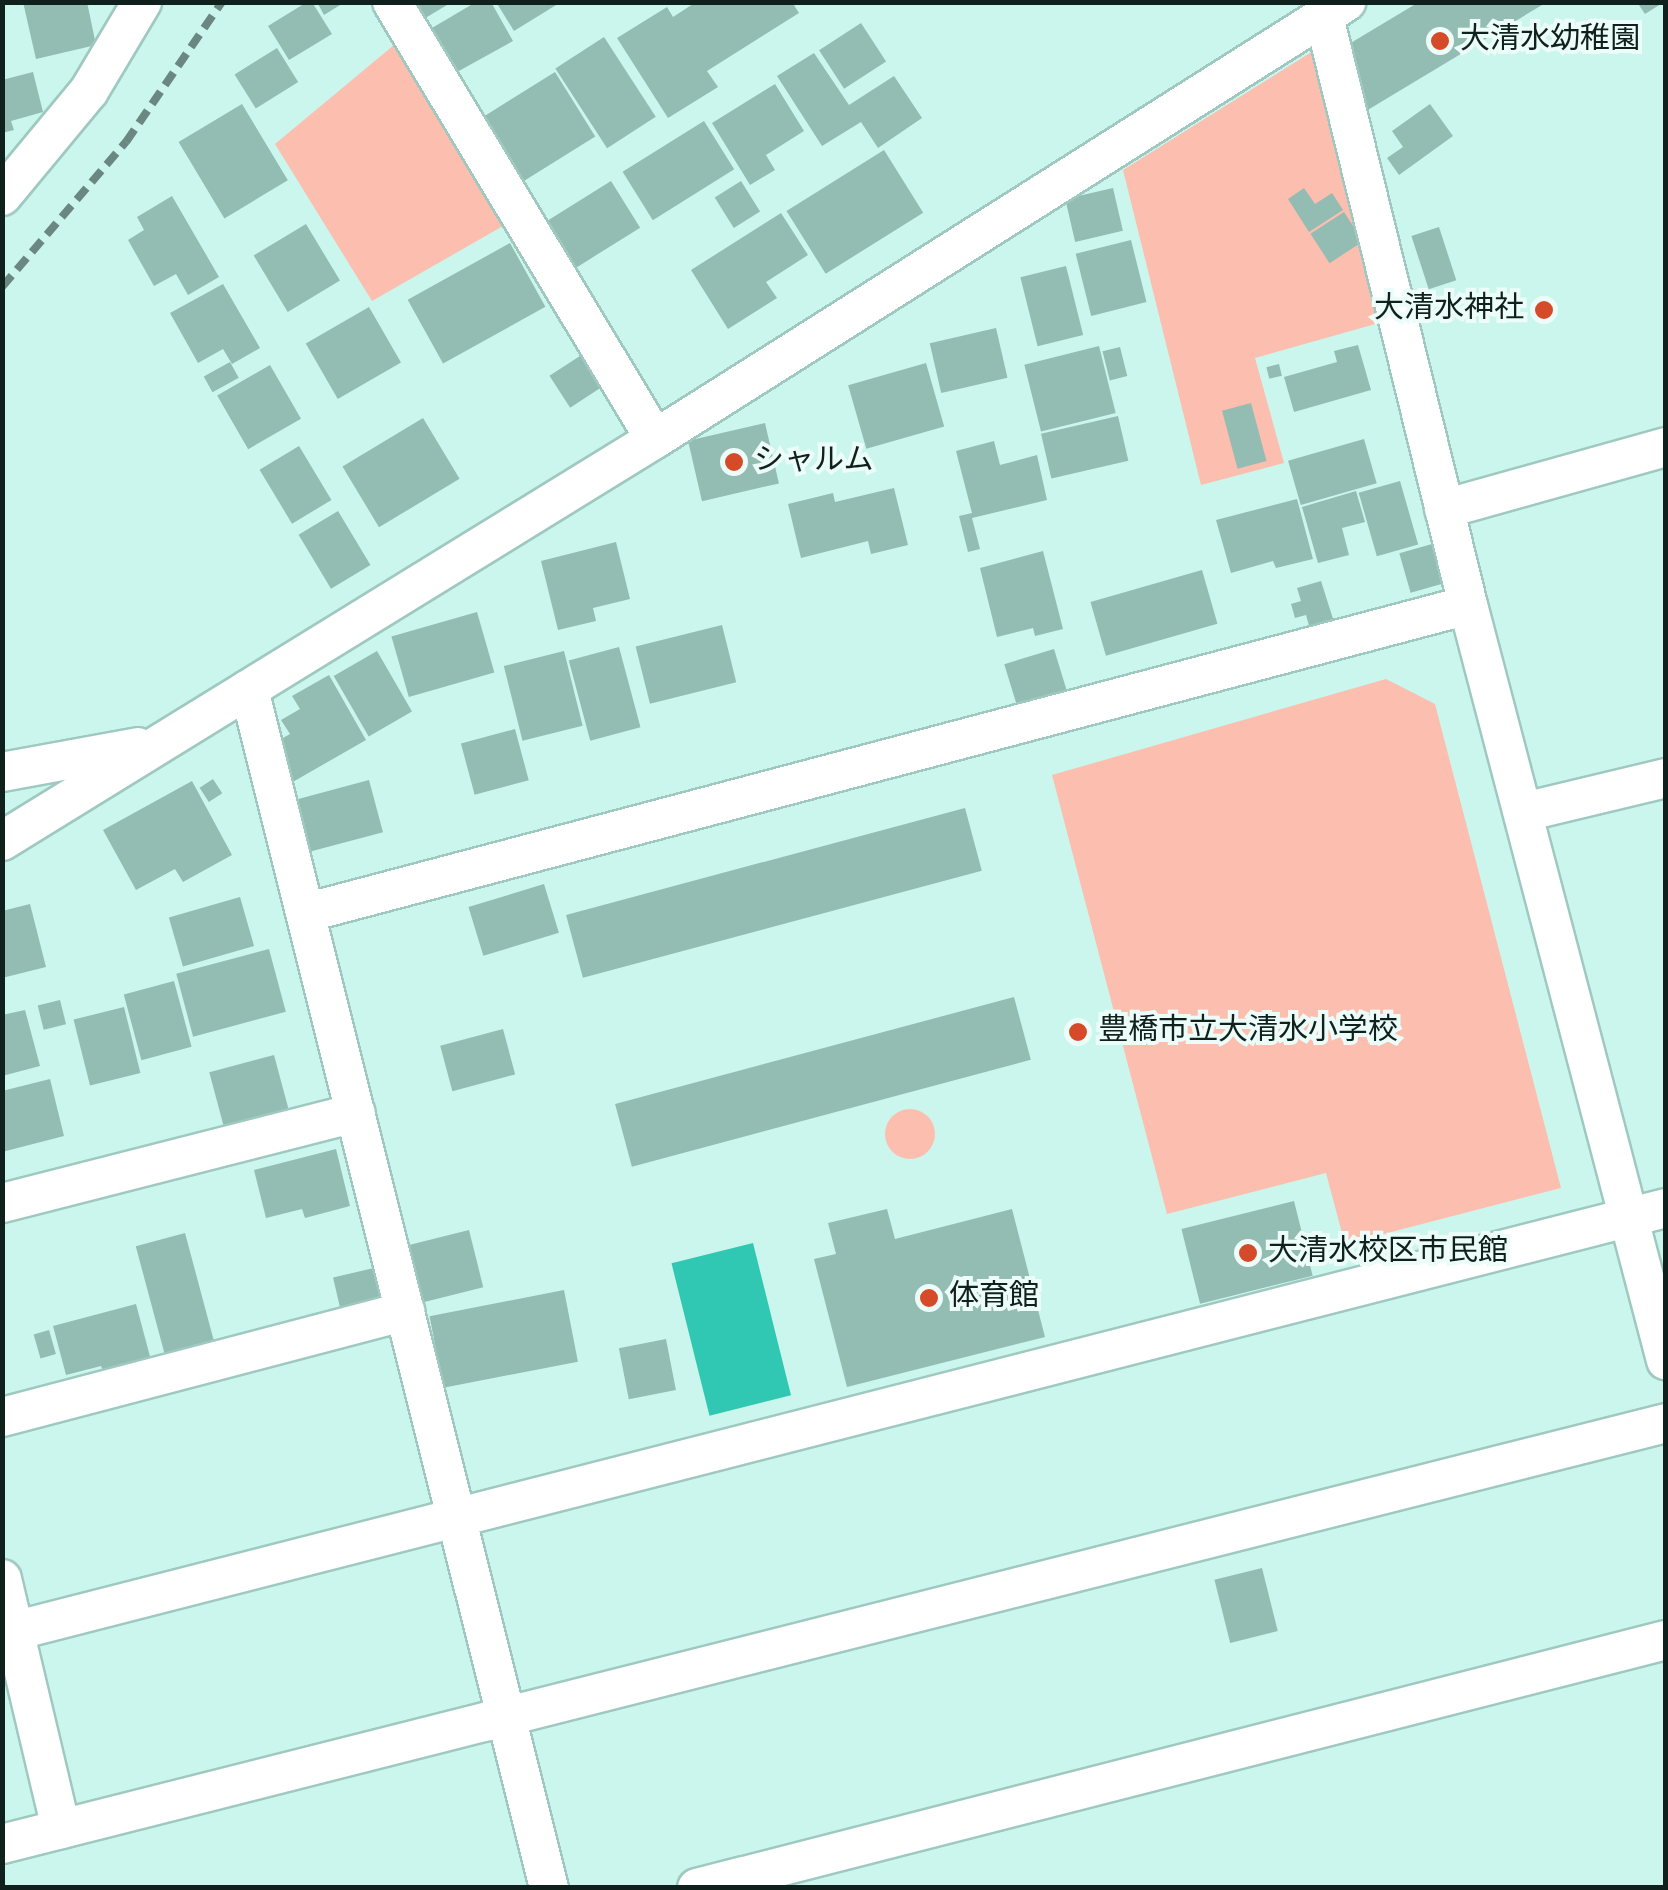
<!DOCTYPE html>
<html>
<head>
<meta charset="utf-8">
<style>
  body { margin:0 }
  #map { position:relative; width:1668px; height:1890px; overflow:hidden; background:#cbf6ed; font-family:Overpass,"Noto Sans JP",sans-serif }
  div>[style] { position:absolute }
  .green>* { inset:0; background:#fcbeae }
  .round { border-radius:50% }
  .water>* { inset:0; background:#30c8b2; transform-origin:0 0 }
  .building>* { inset:0; background:#93bcb3; transform-origin:0 0 }
  .roads { filter:drop-shadow(2px 0 #9fc9c0) drop-shadow(-2px 0 #9fc9c0) drop-shadow(0 2px #9fc9c0) drop-shadow(0 -2px #9fc9c0) }
  .minor>* { height:38px; margin:-19px; padding:0 19px; transform-origin:19px; border-radius:19px; background:#fff }
  .rail>* { height:8px; margin-top:-4px; transform-origin:0; background:repeating-linear-gradient(90deg,#6a8781 0 15px,transparent 0 23px) }
  .dots>* { width:28px; height:28px; translate:-50% -50%; box-sizing:border-box; border:5px solid #ecfdf9; border-radius:50% }
  span { translate:-50% -50%; white-space:nowrap; text-align:center; line-height:1.15; -webkit-text-stroke:8px #ecfdf9; paint-order:stroke }
  .poi-label { font-size:30px; color:#10201d }
  .left { translate:0 -50%; text-align:left }
  .right { translate:-100% -50%; text-align:right }
  .frame { position:absolute; inset:0; border:5px solid #10201d; pointer-events:none }
</style>
</head>
<body>
<div id="map">
  <div class="green">
    <i style="clip-path:polygon(400px 40px,510px 222px,372px 301px,275px 144px)"></i>
    <i style="clip-path:polygon(1318px 48px,1386px 321px,1255px 358px,1284px 463px,1201px 485px,1123px 170px)"></i>
    <i style="clip-path:polygon(1386px 679px,1435px 704px,1561px 1188px,1345px 1244px,1326px 1173px,1167px 1214px,1052px 775px)"></i>
    <i class="round" style="left:885px;top:1109px;width:50px;height:50px"></i>
  </div>
  <div class="water">
    <i style="left:753px;top:1243px;width:157px;height:84px;rotate:76deg"></i>
  </div>
  <div class="building">
    <i style="clip-path:polygon(23px 2px,87px 2px,96px 45px,36px 59px)"></i>
    <i style="clip-path:polygon(307px 2px,312px 2px,332px 34px,289px 60px,268px 26px)"></i>
    <i style="clip-path:polygon(317px 2px,345px 2px,324px 15px)"></i>
    <i style="clip-path:polygon(411px 2px,452px 2px,422px 20px)"></i>
    <i style="clip-path:polygon(476px 2px,491px 2px,513px 41px,457px 72px,432px 28px)"></i>
    <i style="clip-path:polygon(496px 2px,561px 2px,514px 31px)"></i>
    <i style="clip-path:polygon(696px 2px,792px 2px,799px 13px,707px 71px,718px 87px,668px 118px,617px 38px,667px 7px,673px 17px)"></i>
    <i style="clip-path:polygon(1419px 2px,1547px 2px,1366px 111px,1349px 44px)"></i>
    <i style="clip-path:polygon(1637px 2px,1664px 2px,1645px 14px)"></i>
    <i style="left:861px;top:23px;width:46px;height:50px;rotate:57deg"></i>
    <i style="left:604px;top:37px;width:95px;height:58px;rotate:57deg"></i>
    <i style="left:277px;top:48px;width:40px;height:50px;rotate:58deg"></i>
    <i style="clip-path:polygon(814px 53px,849px 105px,894px 76px,922px 118px,878px 148px,861px 122px,822px 146px,777px 76px)"></i>
    <i style="clip-path:polygon(33px 72px,43px 112px,11px 121px,14px 130px,2px 133px,2px 80px)"></i>
    <i style="left:555px;top:72px;width:76px;height:97px;rotate:58deg"></i>
    <i style="clip-path:polygon(775px 84px,804px 131px,766px 155px,775px 170px,750px 185px,712px 123px)"></i>
    <i style="left:242px;top:104px;width:89px;height:74px;rotate:59deg"></i>
    <i style="clip-path:polygon(1430px 104px,1453px 136px,1399px 175px,1387px 158px,1403px 147px,1392px 131px)"></i>
    <i style="left:704px;top:121px;width:57px;height:96px;rotate:58deg"></i>
    <i style="left:884px;top:150px;width:74px;height:115px;rotate:58deg"></i>
    <i style="left:611px;top:181px;width:55px;height:75px;rotate:58deg"></i>
    <i style="left:741px;top:181px;width:36px;height:31px;rotate:58deg"></i>
    <i style="left:1113px;top:188px;width:44px;height:49px;rotate:77deg"></i>
    <i style="clip-path:polygon(1304px 188px,1315px 204px,1332px 193px,1343px 210px,1309px 232px,1288px 199px)"></i>
    <i style="clip-path:polygon(172px 196px,219px 277px,188px 295px,176px 274px,154px 286px,128px 240px,144px 230px,137px 217px)"></i>
    <i style="left:1344px;top:212px;width:35px;height:40px;rotate:57deg"></i>
    <i style="clip-path:polygon(781px 213px,808px 255px,766px 282px,777px 298px,728px 329px,691px 270px)"></i>
    <i style="left:306px;top:224px;width:66px;height:61px;rotate:59deg"></i>
    <i style="left:1439px;top:227px;width:56px;height:29px;rotate:72deg"></i>
    <i style="left:1131px;top:240px;width:64px;height:57px;rotate:76deg"></i>
    <i style="left:510px;top:243px;width:73px;height:117px;rotate:61deg"></i>
    <i style="left:1066px;top:266px;width:71px;height:47px;rotate:76deg"></i>
    <i style="clip-path:polygon(223px 284px,260px 348px,232px 364px,223px 349px,198px 363px,170px 313px)"></i>
    <i style="left:369px;top:307px;width:64px;height:73px;rotate:60deg"></i>
    <i style="left:996px;top:328px;width:51px;height:68px;rotate:77deg"></i>
    <i style="clip-path:polygon(1358px 345px,1371px 390px,1294px 412px,1284px 377px,1337px 362px,1334px 351px)"></i>
    <i style="left:1099px;top:346px;width:69px;height:77px;rotate:76deg"></i>
    <i style="left:1120px;top:347px;width:30px;height:18px;rotate:76deg"></i>
    <i style="left:583px;top:354px;width:38px;height:40px;rotate:57deg"></i>
    <i style="left:230px;top:362px;width:18px;height:30px;rotate:61deg"></i>
    <i style="left:926px;top:363px;width:66px;height:81px;rotate:74deg"></i>
    <i style="left:1279px;top:364px;width:12px;height:13px;rotate:76deg"></i>
    <i style="left:270px;top:365px;width:62px;height:61px;rotate:60deg"></i>
    <i style="left:1251px;top:403px;width:60px;height:30px;rotate:75deg"></i>
    <i style="left:1118px;top:416px;width:46px;height:79px;rotate:77deg"></i>
    <i style="left:423px;top:418px;width:71px;height:94px;rotate:59deg"></i>
    <i style="left:765px;top:423px;width:62px;height:79px;rotate:77deg"></i>
    <i style="left:1364px;top:439px;width:46px;height:79px;rotate:74deg"></i>
    <i style="clip-path:polygon(994px 441px,1000px 465px,1037px 455px,1047px 500px,972px 518px,980px 549px,968px 552px,959px 516px,972px 513px,956px 451px)"></i>
    <i style="left:299px;top:446px;width:63px;height:46px;rotate:59deg"></i>
    <i style="left:1400px;top:481px;width:66px;height:43px;rotate:74deg"></i>
    <i style="clip-path:polygon(894px 488px,908px 545px,871px 554px,868px 541px,801px 558px,788px 504px,833px 493px,835px 502px)"></i>
    <i style="clip-path:polygon(1356px 491px,1365px 522px,1342px 528px,1349px 555px,1318px 563px,1302px 507px)"></i>
    <i style="clip-path:polygon(1297px 499px,1313px 559px,1276px 568px,1273px 561px,1231px 573px,1216px 520px)"></i>
    <i style="left:338px;top:511px;width:63px;height:46px;rotate:59deg"></i>
    <i style="clip-path:polygon(616px 542px,630px 599px,593px 608px,596px 621px,558px 630px,541px 561px)"></i>
    <i style="left:1432px;top:544px;width:41px;height:34px;rotate:74deg"></i>
    <i style="clip-path:polygon(1043px 551px,1063px 629px,1035px 636px,1033px 628px,997px 637px,980px 568px)"></i>
    <i style="left:1202px;top:570px;width:56px;height:116px;rotate:74deg"></i>
    <i style="clip-path:polygon(1321px 581px,1334px 622px,1310px 629px,1306px 615px,1295px 618px,1291px 604px,1301px 601px,1297px 588px)"></i>
    <i style="left:477px;top:612px;width:63px;height:89px;rotate:74deg"></i>
    <i style="left:722px;top:625px;width:59px;height:89px;rotate:76deg"></i>
    <i style="left:619px;top:647px;width:83px;height:52px;rotate:75deg"></i>
    <i style="left:1054px;top:649px;width:49px;height:52px;rotate:73deg"></i>
    <i style="left:377px;top:651px;width:70px;height:50px;rotate:60deg"></i>
    <i style="left:564px;top:651px;width:77px;height:62px;rotate:76deg"></i>
    <i style="clip-path:polygon(329px 675px,366px 740px,291px 783px,269px 746px,290px 734px,281px 720px,300px 709px,292px 696px)"></i>
    <i style="left:515px;top:729px;width:53px;height:56px;rotate:75deg"></i>
    <i style="left:213px;top:779px;width:17px;height:16px;rotate:57deg"></i>
    <i style="left:369px;top:780px;width:54px;height:78px;rotate:75deg"></i>
    <i style="clip-path:polygon(192px 781px,232px 855px,183px 882px,175px 869px,136px 890px,103px 830px)"></i>
    <i style="left:965px;top:808px;width:65px;height:413px;rotate:75deg"></i>
    <i style="left:544px;top:884px;width:51px;height:79px;rotate:73deg"></i>
    <i style="left:240px;top:897px;width:51px;height:74px;rotate:74deg"></i>
    <i style="clip-path:polygon(30px 904px,46px 967px,2px 978px,2px 911px)"></i>
    <i style="left:269px;top:949px;width:65px;height:96px;rotate:75deg"></i>
    <i style="left:174px;top:981px;width:68px;height:52px;rotate:75deg"></i>
    <i style="left:1014px;top:997px;width:65px;height:413px;rotate:75deg"></i>
    <i style="left:60px;top:1000px;width:25px;height:23px;rotate:76deg"></i>
    <i style="left:124px;top:1007px;width:68px;height:52px;rotate:76deg"></i>
    <i style="clip-path:polygon(25px 1010px,40px 1066px,2px 1076px,2px 1015px)"></i>
    <i style="left:503px;top:1029px;width:47px;height:65px;rotate:75deg"></i>
    <i style="left:274px;top:1055px;width:57px;height:67px;rotate:75deg"></i>
    <i style="clip-path:polygon(50px 1079px,64px 1136px,2px 1152px,2px 1091px)"></i>
    <i style="clip-path:polygon(336px 1149px,350px 1206px,305px 1218px,302px 1209px,266px 1218px,254px 1170px)"></i>
    <i style="left:1294px;top:1201px;width:77px;height:116px;rotate:76deg"></i>
    <i style="clip-path:polygon(887px 1209px,895px 1239px,1012px 1209px,1045px 1337px,847px 1387px,814px 1259px,836px 1254px,828px 1223px)"></i>
    <i style="left:469px;top:1230px;width:59px;height:69px;rotate:76deg"></i>
    <i style="left:185px;top:1233px;width:113px;height:51px;rotate:75deg"></i>
    <i style="left:374px;top:1268px;width:40px;height:42px;rotate:77deg"></i>
    <i style="left:564px;top:1290px;width:73px;height:137px;rotate:79deg"></i>
    <i style="clip-path:polygon(136px 1304px,152px 1364px,105px 1377px,101px 1366px,66px 1375px,53px 1326px)"></i>
    <i style="left:49px;top:1330px;width:25px;height:16px;rotate:74deg"></i>
    <i style="left:666px;top:1339px;width:52px;height:48px;rotate:79deg"></i>
    <i style="left:1262px;top:1568px;width:65px;height:49px;rotate:76deg"></i>
  </div>
  <div class="roads">
    <div class="minor">
      <i style="left:392px;top:2px;width:510px;rotate:58.96deg"></i>
      <i style="left:1324px;top:17px;width:605px;rotate:76.24deg"></i>
      <i style="left:1468px;top:605px;width:781px;rotate:75.31deg"></i>
      <i style="left:2px;top:196px;width:136px;rotate:-50.4deg"></i>
      <i style="left:89px;top:91px;width:104px;rotate:-59.2deg"></i>
      <i style="left:1444px;top:509px;width:230px;rotate:-15.6deg"></i>
      <i style="left:249px;top:689px;width:1236px;rotate:75.95deg"></i>
      <i style="left:2px;top:772px;width:138px;rotate:-10.4deg"></i>
      <i style="left:1524px;top:812px;width:146px;rotate:-13.5deg"></i>
      <i style="left:2px;top:841px;width:767px;rotate:-31.62deg"></i>
      <i style="left:655px;top:439px;width:818px;rotate:-32.31deg"></i>
      <i style="left:305px;top:913px;width:1203px;rotate:-14.83deg"></i>
      <i style="left:2px;top:1203px;width:365px;rotate:-14.3deg"></i>
      <i style="left:2px;top:1417px;width:417px;rotate:-14.7deg"></i>
      <i style="left:2px;top:1579px;width:257px;rotate:76.7deg"></i>
      <i style="left:2px;top:1634px;width:1718px;rotate:-14.36deg"></i>
      <i style="left:2px;top:1844px;width:1716px;rotate:-14.2deg"></i>
      <i style="left:697px;top:1888px;width:1000px;rotate:-14.36deg"></i>
    </div>
  </div>
  <div class="rail">
    <i style="left:2px;top:287px;width:191px;rotate:-49.5deg"></i>
    <i style="left:126px;top:142px;width:170px;rotate:-55.6deg"></i>
  </div>
  <div class="dots">
    <i style="left:1440px;top:41px;background:#d54b29"></i>
    <i style="left:1544px;top:310px;background:#d54b29"></i>
    <i style="left:734px;top:462px;background:#d54b29"></i>
    <i style="left:1078px;top:1032px;background:#d54b29"></i>
    <i style="left:1248px;top:1253px;background:#d54b29"></i>
    <i style="left:929px;top:1298px;background:#d54b29"></i>
  </div>
  <div class="poi-label">
    <span class="left" style="left:1460px;top:41px">大清水幼稚園</span>
    <span class="right" style="left:1524px;top:310px">大清水神社</span>
    <span class="left" style="left:754px;top:462px">シャルム</span>
    <span class="left" style="left:1098px;top:1032px">豊橋市立大清水小学校</span>
    <span class="left" style="left:1268px;top:1253px">大清水校区市民館</span>
    <span class="left" style="left:949px;top:1298px">体育館</span>
  </div>
  <div class="frame"></div>
</div>
</body>
</html>
